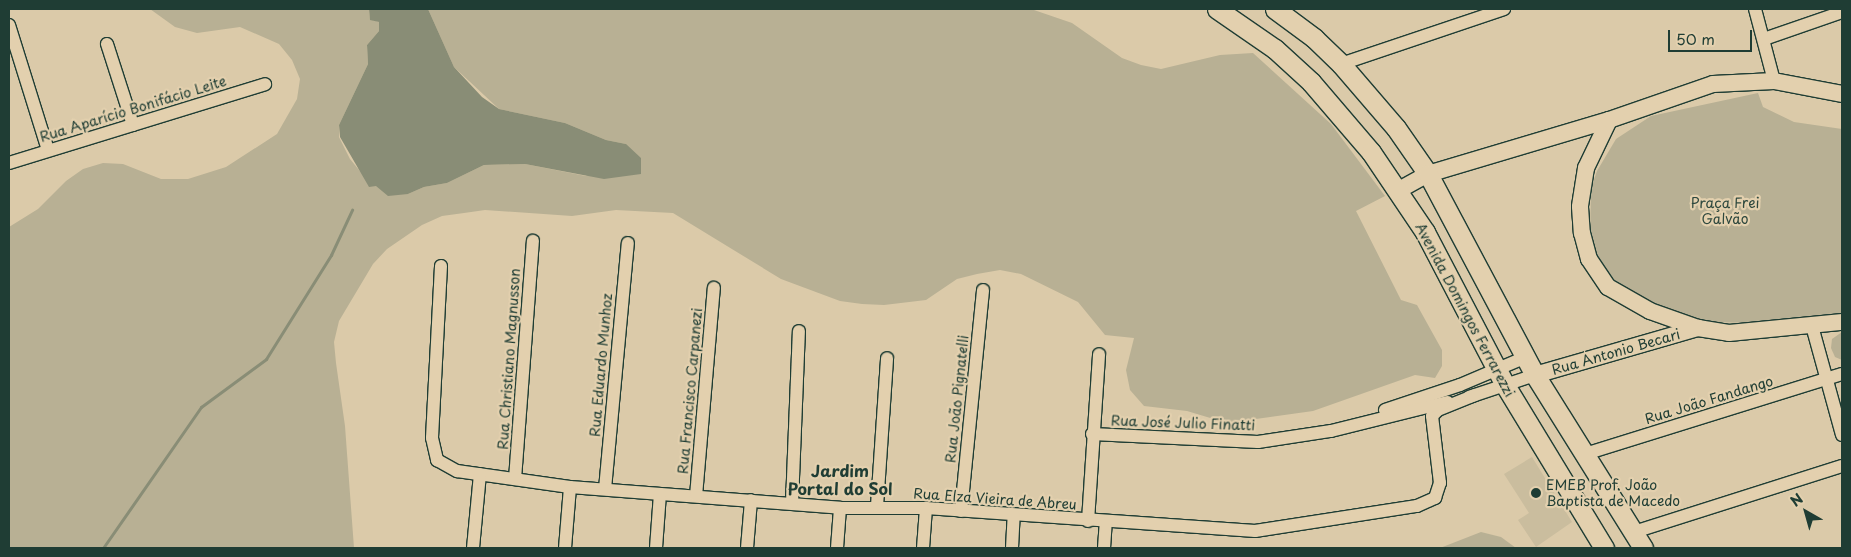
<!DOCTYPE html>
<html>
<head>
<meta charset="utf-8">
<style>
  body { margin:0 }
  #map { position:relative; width:1851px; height:557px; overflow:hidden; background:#dbcaa9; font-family:"Playpen Sans",sans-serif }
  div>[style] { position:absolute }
  .built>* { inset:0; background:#cabd9e }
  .green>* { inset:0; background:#b8b094 }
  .water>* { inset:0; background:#898d76 }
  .stream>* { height:3px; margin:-1.5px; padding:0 1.5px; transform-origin:1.5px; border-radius:1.5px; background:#898d76 }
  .roads { filter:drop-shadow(1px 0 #1f3d34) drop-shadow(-1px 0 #1f3d34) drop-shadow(0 1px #1f3d34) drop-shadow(0 -1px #1f3d34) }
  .minor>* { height:12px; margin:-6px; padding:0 6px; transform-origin:6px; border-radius:6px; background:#e3d0ae }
  .tertiary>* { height:16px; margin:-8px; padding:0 8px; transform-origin:8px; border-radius:8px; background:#e3d0ae }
  .secondary>* { height:19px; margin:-9.5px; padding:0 9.5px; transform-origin:9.5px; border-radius:9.5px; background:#e3d0ae }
  .dots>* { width:14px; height:14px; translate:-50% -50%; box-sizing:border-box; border:2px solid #e3d0ae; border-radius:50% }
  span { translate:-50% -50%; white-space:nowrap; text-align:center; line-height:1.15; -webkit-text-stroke:4.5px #e3d0ae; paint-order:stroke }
  .street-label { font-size:14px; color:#1f3d34 }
  .park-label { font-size:14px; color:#2e483e }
  .poi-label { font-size:14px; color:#1f3d34 }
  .left { translate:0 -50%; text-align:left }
  .quarter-label { font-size:16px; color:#1f3d34; font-weight:700 }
  .frame { position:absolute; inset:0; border:10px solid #1f3d34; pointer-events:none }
  .north { position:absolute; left:1781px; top:487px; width:50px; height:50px; -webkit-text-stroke:4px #e3d0ae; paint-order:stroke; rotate:322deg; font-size:14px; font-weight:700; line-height:20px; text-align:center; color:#1f3d34 }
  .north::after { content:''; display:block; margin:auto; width:18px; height:22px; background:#1f3d34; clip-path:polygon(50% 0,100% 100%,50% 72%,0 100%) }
  .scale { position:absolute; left:1668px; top:30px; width:84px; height:22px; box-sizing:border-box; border:2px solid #1f3d34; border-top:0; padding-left:6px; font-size:15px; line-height:18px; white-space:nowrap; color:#1f3d34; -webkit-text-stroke:4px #e3d0ae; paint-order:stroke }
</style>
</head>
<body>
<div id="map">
  <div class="built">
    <i style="clip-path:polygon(1532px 457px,1572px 522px,1536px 547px,1518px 520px,1529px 513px,1504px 474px)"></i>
  </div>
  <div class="green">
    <i style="clip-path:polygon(150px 9px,369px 9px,370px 19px,379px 22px,379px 31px,367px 45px,368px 64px,339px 125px,339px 137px,350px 159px,368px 181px,408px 194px,424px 187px,447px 183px,484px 165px,525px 164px,586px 176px,626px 144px,606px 140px,565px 123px,499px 109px,454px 67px,428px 9px,1034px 10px,1072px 23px,1122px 58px,1141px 65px,1161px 69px,1220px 55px,1253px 53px,1331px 124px,1385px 196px,1356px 211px,1401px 300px,1417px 305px,1442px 350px,1442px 366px,1435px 378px,1415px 375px,1313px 411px,1227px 423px,1187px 411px,1144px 406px,1130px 390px,1126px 370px,1134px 338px,1105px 335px,1078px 302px,1021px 274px,1000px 270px,977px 274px,957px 279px,926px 300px,884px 305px,862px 304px,840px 301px,781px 279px,673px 213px,616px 210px,572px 216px,485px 210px,464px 213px,442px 216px,422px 225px,387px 249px,373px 264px,339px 321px,334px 342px,336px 363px,345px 426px,354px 548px,9px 548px,9px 227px,38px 209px,66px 181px,83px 169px,103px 163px,123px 164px,161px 179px,188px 179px,226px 167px,277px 134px,297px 99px,300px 79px,292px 60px,279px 44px,240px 27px,197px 33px,175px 27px)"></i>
    <i style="clip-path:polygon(1758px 93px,1763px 107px,1794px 122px,1842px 129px,1842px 313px,1758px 323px,1706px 322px,1626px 293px,1611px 279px,1594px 251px,1590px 235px,1591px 188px,1597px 171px,1616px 139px,1651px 116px)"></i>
    <i style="clip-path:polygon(1842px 332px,1842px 360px,1835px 357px,1831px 348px,1832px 339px)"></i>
    <i style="clip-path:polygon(1481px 532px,1501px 537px,1516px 548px,1440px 548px)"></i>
  </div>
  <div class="water">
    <i style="clip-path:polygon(369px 9px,428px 9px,454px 67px,482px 97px,499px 109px,565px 123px,606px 140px,626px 144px,641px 158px,641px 174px,604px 179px,525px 164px,484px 165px,447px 183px,424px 187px,408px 194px,388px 196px,376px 186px,369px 187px,340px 137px,339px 125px,368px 64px,367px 45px,379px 31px,379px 22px,370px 20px)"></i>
  </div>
  <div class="stream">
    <i style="left:103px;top:548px;width:172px;rotate:-55.2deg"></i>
    <i style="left:201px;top:407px;width:81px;rotate:-36.4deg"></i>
    <i style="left:266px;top:359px;width:123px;rotate:-58deg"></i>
    <i style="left:331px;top:255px;width:50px;rotate:-65deg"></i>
  </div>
  <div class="roads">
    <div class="minor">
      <i style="left:1755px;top:9px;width:74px;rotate:75.2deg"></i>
      <i style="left:9px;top:25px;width:131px;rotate:72.7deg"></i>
      <i style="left:1764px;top:39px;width:83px;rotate:-19.1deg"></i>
      <i style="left:107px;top:44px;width:85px;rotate:72.2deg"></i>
      <i style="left:1341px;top:64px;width:172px;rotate:-18.6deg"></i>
      <i style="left:9px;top:163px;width:268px;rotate:-17.1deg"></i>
      <i style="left:441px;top:266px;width:172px;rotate:93deg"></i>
      <i style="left:432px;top:438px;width:23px;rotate:77deg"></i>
      <i style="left:437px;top:460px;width:23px;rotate:29deg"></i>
      <i style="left:457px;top:471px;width:114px;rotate:8.1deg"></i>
      <i style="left:570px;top:487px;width:271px;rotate:4.4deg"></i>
      <i style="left:840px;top:508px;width:86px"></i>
      <i style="left:926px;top:508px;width:330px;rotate:4deg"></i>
      <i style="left:1255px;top:531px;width:164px;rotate:-8.8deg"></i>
      <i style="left:1417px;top:506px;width:20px;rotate:-24deg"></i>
      <i style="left:1435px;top:498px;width:16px;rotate:-72deg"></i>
      <i style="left:1440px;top:483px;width:67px;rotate:-96.8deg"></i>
      <i style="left:1432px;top:416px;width:8px;rotate:-45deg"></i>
      <i style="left:1438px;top:410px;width:40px;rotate:-22deg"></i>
      <i style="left:1812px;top:326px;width:113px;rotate:74.6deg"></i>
      <i style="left:1469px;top:397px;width:70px;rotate:-18.4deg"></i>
      <i style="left:1385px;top:410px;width:79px;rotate:-18.4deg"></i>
      <i style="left:1460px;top:385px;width:72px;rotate:-23deg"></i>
      <i style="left:1092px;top:434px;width:166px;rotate:2.8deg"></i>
      <i style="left:1258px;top:442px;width:74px;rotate:-8.6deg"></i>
      <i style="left:1331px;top:431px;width:120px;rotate:-14deg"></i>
      <i style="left:1585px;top:454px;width:269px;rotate:-17.3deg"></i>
      <i style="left:515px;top:479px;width:239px;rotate:-85.7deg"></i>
      <i style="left:605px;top:489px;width:247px;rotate:-84.7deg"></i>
      <i style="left:696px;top:496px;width:209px;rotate:-85.1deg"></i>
      <i style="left:792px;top:503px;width:172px;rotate:-87.7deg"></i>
      <i style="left:877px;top:506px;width:148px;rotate:-86.1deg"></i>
      <i style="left:961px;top:511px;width:222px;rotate:-84.3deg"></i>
      <i style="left:1088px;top:521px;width:167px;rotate:-86.2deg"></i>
      <i style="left:1634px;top:532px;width:218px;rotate:-17.6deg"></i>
      <i style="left:473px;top:548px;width:74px;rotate:-84.6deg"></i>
      <i style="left:565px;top:548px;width:61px;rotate:-85.3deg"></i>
      <i style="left:656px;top:548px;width:54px;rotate:-85.8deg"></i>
      <i style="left:747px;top:548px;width:48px;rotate:-85.2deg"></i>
      <i style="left:837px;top:548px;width:40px;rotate:-85.7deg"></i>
      <i style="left:923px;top:548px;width:40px;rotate:-85.7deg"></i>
      <i style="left:1012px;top:548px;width:33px;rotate:-87deg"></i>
      <i style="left:1104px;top:548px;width:26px;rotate:-86deg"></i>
    </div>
    <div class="tertiary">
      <i style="left:1609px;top:120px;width:53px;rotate:115.6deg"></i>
      <i style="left:1586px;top:168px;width:39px;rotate:99deg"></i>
      <i style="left:1580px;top:207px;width:26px;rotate:86deg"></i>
      <i style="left:1582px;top:233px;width:27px;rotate:75deg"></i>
      <i style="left:1589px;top:259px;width:34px;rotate:56deg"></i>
      <i style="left:1608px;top:287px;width:48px;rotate:29.7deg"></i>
      <i style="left:1650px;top:311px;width:51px;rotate:19.5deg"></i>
      <i style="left:1698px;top:328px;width:31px;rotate:9deg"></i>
      <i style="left:1729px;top:333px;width:114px;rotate:-5.6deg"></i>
      <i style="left:1399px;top:190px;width:33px;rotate:-29deg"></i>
      <i style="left:1428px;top:174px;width:189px;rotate:-16.6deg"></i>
      <i style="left:1609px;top:120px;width:110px;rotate:-19.1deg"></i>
      <i style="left:1713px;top:84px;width:61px;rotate:-2.8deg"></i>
      <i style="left:1774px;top:81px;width:69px;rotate:10.8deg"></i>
      <i style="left:1535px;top:375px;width:170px;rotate:-16.1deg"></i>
    </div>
    <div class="secondary">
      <i style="left:1217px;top:9px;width:70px;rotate:34.6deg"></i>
      <i style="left:1275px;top:49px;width:49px;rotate:42.5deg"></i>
      <i style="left:1311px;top:82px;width:92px;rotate:49.4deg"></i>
      <i style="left:1371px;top:152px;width:97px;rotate:56deg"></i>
      <i style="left:1425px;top:232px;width:173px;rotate:62.4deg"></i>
      <i style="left:1505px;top:385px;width:191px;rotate:58.7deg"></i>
      <i style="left:1275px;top:9px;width:49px;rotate:36.6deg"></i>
      <i style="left:1314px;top:38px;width:37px;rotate:44deg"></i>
      <i style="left:1341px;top:64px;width:84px;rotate:49.3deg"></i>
      <i style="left:1396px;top:128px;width:56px;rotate:55.2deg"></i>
      <i style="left:1428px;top:174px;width:228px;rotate:62deg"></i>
      <i style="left:1535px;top:375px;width:204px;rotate:58deg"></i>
    </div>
  </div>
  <div class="dots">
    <i style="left:1536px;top:493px;background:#1f3d34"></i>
  </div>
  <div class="street-label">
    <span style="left:133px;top:109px;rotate:-17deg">Rua Aparício Bonifácio Leite</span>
    <span style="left:1465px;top:310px;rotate:62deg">Avenida Domingos Ferrarezzi</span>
    <span style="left:1616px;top:352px;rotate:-16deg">Rua Antonio Becari</span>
    <span style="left:509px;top:359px;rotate:-86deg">Rua Christiano Magnusson</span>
    <span style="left:601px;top:365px;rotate:-85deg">Rua Eduardo Munhoz</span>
    <span style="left:690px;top:391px;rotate:-85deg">Rua Francisco Carpanezi</span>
    <span style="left:957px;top:399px;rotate:-84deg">Rua João Pignatelli</span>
    <span style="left:1709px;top:400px;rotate:-17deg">Rua João Fandango</span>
    <span style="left:1183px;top:423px;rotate:2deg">Rua José Julio Finatti</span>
    <span style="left:995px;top:499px;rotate:4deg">Rua Elza Vieira de Abreu</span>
  </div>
  <div class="park-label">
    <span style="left:1725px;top:211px">Praça Frei<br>Galvão</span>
  </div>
  <div class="poi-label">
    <span class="left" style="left:1546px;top:493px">EMEB Prof. João<br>Baptista de Macedo</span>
  </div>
  <div class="quarter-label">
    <span style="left:840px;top:479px">Jardim<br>Portal do Sol</span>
  </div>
  <div class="frame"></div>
  <div class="north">N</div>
  <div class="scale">50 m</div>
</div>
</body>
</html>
